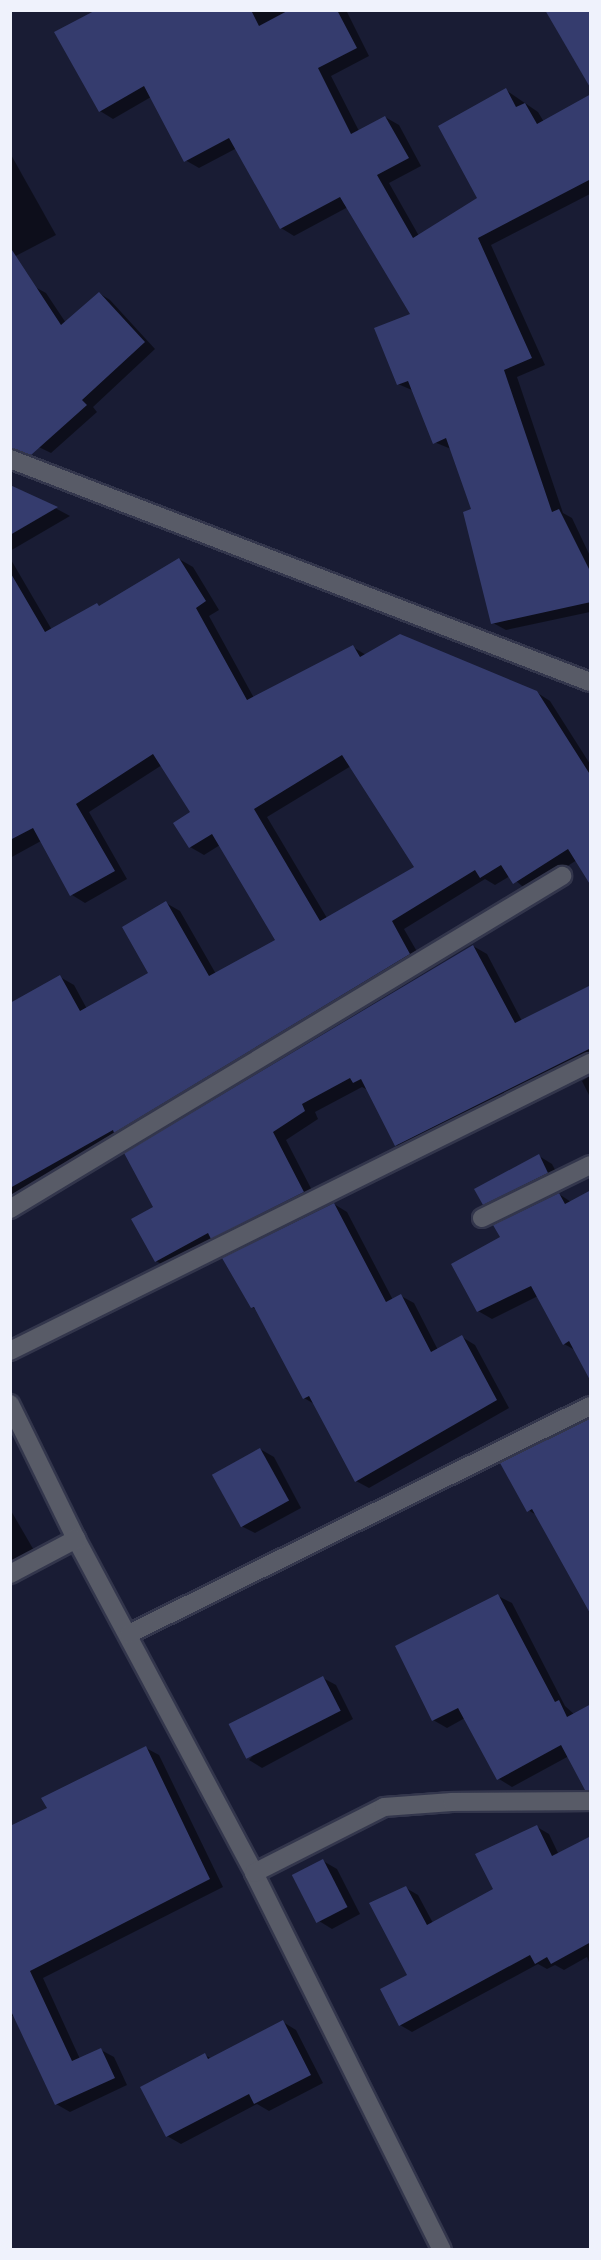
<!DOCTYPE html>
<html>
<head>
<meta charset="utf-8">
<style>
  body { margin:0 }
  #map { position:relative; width:601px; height:2260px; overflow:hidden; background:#191c34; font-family:"PT Serif",serif }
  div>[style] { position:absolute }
  .shadow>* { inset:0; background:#0007 }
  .building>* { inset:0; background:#353c6e; transform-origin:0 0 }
  .roads { filter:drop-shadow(2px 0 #33364c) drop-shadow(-2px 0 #33364c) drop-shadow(0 2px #33364c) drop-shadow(0 -2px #33364c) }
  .minor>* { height:18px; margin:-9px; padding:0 9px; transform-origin:9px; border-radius:9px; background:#585b67 }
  span { translate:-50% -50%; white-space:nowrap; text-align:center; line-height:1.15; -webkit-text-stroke:5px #191c34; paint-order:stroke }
  .frame { position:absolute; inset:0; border:12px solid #eff2fc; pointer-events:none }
</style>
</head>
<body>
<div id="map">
  <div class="shadow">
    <i style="clip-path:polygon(99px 10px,346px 10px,369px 56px,331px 76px,359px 131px,385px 117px,399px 125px,421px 166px,389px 183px,419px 236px,479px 198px,506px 90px,538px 112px,544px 122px,590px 96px,590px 194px,491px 245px,545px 365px,517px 377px,563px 513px,572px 518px,590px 556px,590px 612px,506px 630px,493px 623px,473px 510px,451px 449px,434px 442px,414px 391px,398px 384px,412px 315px,348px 207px,294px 236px,281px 228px,237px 148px,199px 168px,185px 160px,151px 97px,113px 119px,100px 111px)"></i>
    <i style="clip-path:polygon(10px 153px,56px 235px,10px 259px)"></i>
    <i style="clip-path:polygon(35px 287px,46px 293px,66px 323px,99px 293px,110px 300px,155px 349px,93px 407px,97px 412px,51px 453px,10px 433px)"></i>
    <i style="clip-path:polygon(10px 486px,57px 509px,70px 516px,10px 551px)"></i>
    <i style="clip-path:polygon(evenodd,10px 558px,52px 630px,97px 605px,101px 607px,179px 559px,193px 567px,219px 610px,209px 616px,254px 698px,353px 647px,366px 655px,536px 692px,550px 701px,590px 764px,590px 883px,577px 860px,528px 891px,510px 876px,495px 885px,485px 879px,404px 929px,423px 962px,10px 1206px,10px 1004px,60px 977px,74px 985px,87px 1009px,150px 973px,166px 903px,180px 911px,216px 974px,277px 941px,220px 845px,204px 855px,190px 847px,192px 813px,162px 765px,89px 812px,127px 879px,85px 903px,72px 895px,41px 841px,10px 858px,10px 558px,351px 766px,416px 867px,327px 918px,267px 817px,351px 766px)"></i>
    <i style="clip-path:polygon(473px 946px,487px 954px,522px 1021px,590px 987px,590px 1066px,410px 1153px,396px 1145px,368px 1090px,362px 1087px,315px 1112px,318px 1119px,286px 1140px,317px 1200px,170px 1269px,156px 1261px,155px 1208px)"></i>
    <i style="clip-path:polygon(590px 1076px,590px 1097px,582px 1081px)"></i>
    <i style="clip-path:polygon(539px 1156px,552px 1164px,561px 1181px,497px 1212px,484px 1204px)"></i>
    <i style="clip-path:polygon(559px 1194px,571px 1202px,575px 1350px,564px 1344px,538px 1296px,492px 1319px,478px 1311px,502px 1238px)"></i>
    <i style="clip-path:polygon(334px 1204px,347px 1212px,393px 1300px,401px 1296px,414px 1303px,438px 1350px,462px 1337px,475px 1345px,509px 1408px,369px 1488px,356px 1481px,316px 1405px,304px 1398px,257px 1310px,252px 1307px)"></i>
    <i style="clip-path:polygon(590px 1417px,590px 1597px,538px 1516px,528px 1510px,502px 1464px)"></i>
    <i style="clip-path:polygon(260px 1449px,274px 1457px,301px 1508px,255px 1533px,241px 1526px)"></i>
    <i style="clip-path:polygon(10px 1509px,39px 1559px,10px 1581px)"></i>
    <i style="clip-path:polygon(498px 1596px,512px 1603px,565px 1706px,575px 1715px,569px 1756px,512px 1787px,499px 1779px,465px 1718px,447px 1728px,433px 1720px)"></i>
    <i style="clip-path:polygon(323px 1678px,336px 1685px,353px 1719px,262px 1768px,249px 1760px)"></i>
    <i style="clip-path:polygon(146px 1748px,159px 1755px,223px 1887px,43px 1978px,80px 2059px,101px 2050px,114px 2057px,127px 2085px,70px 2112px,56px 2104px,15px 2015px,10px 2017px,10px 1932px,71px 1797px)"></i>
    <i style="clip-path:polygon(537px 1827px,549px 1834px,559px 1855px,590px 1838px,590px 1965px,587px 1957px,564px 1970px,555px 1965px,547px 1969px,538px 1964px,412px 2032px,400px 2025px,409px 1976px,406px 1888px,418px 1895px,433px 1923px,495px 1890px)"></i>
    <i style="clip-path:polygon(323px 1861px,337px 1869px,360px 1914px,332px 1929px,319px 1921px,294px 1876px)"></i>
    <i style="clip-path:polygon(283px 2022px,296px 2030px,323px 2083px,269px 2111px,257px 2104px,181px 2144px,167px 2136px,205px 2055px,212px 2059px)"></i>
  </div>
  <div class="building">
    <i style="clip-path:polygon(96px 10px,251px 10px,259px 26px,289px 10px,337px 10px,357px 48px,318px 68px,351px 134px,385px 116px,409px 158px,377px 175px,413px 238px,477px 198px,438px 126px,506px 88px,516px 107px,525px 103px,537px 124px,591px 94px,591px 179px,478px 238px,532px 358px,504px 370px,552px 512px,559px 509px,591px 573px,591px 602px,491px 624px,463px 512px,471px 509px,446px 438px,433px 444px,408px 381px,397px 385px,374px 328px,410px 314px,340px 197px,280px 229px,229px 138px,184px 162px,144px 86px,99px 112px,54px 32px)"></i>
    <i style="clip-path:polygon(545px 10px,591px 10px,591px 89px)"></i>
    <i style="clip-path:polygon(10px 247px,61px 325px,99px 292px,145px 342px,82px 400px,87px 405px,31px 455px,10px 448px)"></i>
    <i style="clip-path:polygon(10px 485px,58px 507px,10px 535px)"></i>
    <i style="clip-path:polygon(evenodd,179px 558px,206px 601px,196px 608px,247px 700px,353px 645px,360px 657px,400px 634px,537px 691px,591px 776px,591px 886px,568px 849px,513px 884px,501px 865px,480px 878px,475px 870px,392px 921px,410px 954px,114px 1133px,113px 1130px,10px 1188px,10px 1003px,60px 975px,80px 1011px,148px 973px,122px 927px,166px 901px,209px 976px,275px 940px,212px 834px,189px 848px,173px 823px,190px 812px,153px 754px,76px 804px,115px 871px,70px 896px,33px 828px,10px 840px,10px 572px,45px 632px,97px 603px,99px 606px,179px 558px,342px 755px,414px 867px,320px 921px,254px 809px,342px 755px)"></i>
    <i style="clip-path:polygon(473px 945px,515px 1023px,591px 985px,591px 1048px,395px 1146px,361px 1079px,353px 1083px,350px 1078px,302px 1104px,305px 1111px,273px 1132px,304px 1192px,211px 1239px,208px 1233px,155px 1262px,131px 1219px,153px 1207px,124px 1153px)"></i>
    <i style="clip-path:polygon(539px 1154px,548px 1173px,483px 1205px,474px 1189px)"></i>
    <i style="clip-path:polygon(591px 1190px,591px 1382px,569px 1341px,563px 1345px,531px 1286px,477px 1312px,451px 1264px,500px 1237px,493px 1225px,559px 1193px,565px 1204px)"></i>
    <i style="clip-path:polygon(334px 1203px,386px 1302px,401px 1294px,431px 1352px,462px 1335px,497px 1400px,355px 1482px,309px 1396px,303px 1399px,254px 1307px,251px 1308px,222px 1258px)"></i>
    <i style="clip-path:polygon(591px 1418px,591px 1615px,532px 1509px,527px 1512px,500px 1463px)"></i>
    <i style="left:260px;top:1448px;width:60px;height:55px;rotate:61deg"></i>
    <i style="clip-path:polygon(498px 1594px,555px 1702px,559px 1700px,567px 1717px,591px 1704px,591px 1790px,585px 1790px,561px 1745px,497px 1780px,458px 1708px,432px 1721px,395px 1646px)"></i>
    <i style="left:323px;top:1676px;width:39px;height:106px;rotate:63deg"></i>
    <i style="clip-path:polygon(146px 1746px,210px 1879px,30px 1971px,72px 2061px,101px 2048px,115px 2078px,55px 2105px,10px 2009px,10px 1826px,47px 1808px,41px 1798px)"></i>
    <i style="clip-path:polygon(537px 1825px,552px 1856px,591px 1836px,591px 1942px,551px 1964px,547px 1957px,535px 1964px,530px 1955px,399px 2026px,380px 1989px,407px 1975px,369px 1903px,406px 1886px,427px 1925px,493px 1889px,475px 1854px)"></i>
    <i style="left:323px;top:1859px;width:54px;height:35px;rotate:63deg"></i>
    <i style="clip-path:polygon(283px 2020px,311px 2075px,254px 2104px,249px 2094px,166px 2137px,140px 2087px,205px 2053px,208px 2059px)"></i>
  </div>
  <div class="roads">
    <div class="minor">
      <i style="left:10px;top:459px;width:621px;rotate:21.03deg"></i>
      <i style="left:10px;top:1209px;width:645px;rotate:-31.1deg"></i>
      <i style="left:482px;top:1218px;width:120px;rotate:-26.1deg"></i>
      <i style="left:10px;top:1351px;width:648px;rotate:-26.41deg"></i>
      <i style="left:10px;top:1404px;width:150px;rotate:63.9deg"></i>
      <i style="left:76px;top:1539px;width:378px;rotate:61.9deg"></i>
      <i style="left:254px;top:1873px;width:421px;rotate:63.5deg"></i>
      <i style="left:10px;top:1574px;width:75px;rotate:-27.9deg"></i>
      <i style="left:129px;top:1634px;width:514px;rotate:-26.32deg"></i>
      <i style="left:254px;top:1873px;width:146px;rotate:-26.9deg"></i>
      <i style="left:384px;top:1807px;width:68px;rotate:-4.2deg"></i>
      <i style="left:452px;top:1802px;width:138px;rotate:-0.4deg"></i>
    </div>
  </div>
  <div class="frame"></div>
</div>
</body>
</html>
